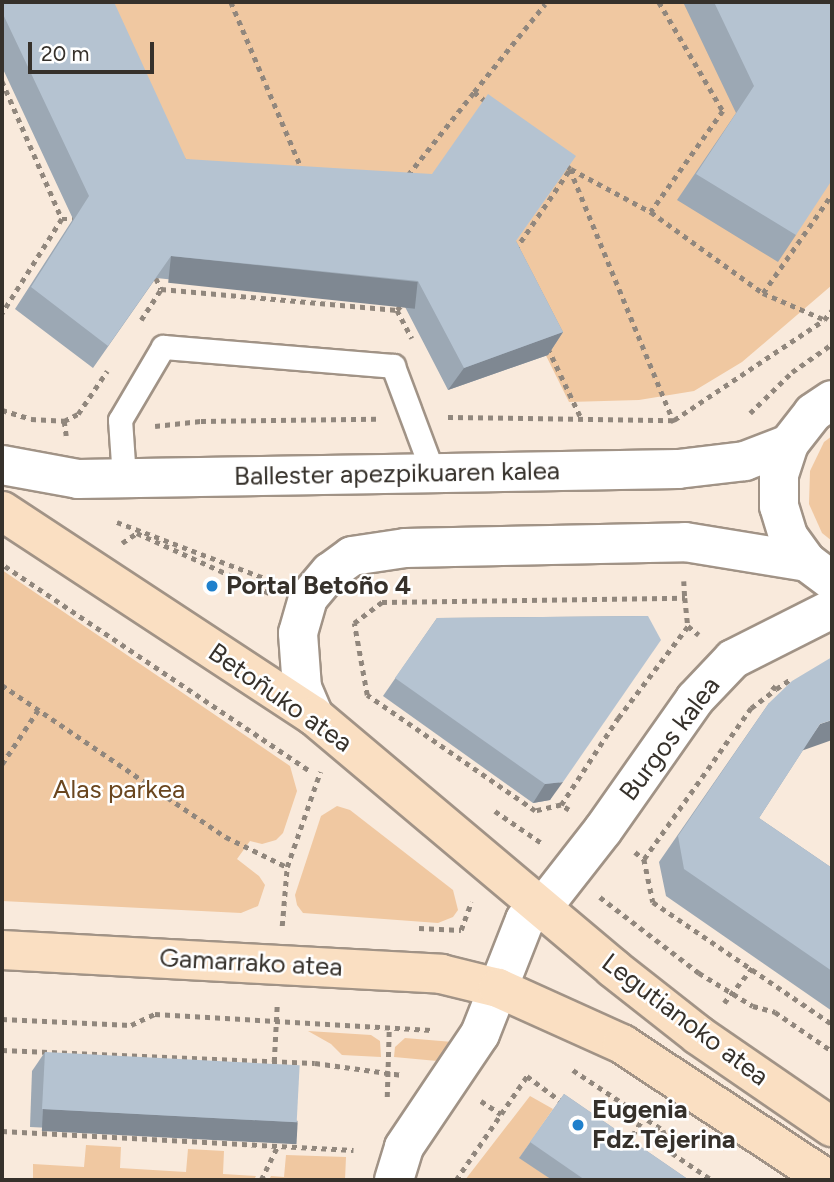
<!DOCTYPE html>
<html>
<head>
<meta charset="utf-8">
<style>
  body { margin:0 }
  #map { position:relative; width:834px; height:1182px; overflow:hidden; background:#f9eadc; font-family:Figtree,sans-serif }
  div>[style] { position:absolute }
  .green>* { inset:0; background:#f0c8a1 }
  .path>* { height:4.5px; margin-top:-2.25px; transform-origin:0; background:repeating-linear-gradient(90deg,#91877d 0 5px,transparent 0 10px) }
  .roads { filter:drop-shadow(2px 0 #a19386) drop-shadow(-2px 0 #a19386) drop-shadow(0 2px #a19386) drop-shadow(0 -2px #a19386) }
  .lane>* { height:23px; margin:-11.5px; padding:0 11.5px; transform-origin:11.5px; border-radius:11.5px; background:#fff }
  .street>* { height:38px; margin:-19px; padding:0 19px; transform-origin:19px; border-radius:19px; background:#fff }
  .primary>* { height:38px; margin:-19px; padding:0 19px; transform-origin:19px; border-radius:19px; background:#fadfc2 }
  .wall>* { inset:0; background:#9ca8b4 }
  .shaded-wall>* { inset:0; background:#7f8892; transform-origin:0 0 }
  .building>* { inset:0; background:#b5c3d1; transform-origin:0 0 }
  .dots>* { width:19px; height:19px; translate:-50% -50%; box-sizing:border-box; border:4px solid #fff; border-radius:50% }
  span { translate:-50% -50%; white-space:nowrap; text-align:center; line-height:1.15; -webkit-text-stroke:5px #fff; paint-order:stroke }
  .street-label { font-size:26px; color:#36312b }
  .poi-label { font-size:26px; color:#36312b; font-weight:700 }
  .left { translate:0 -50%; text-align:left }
  .park-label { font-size:26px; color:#6a461f }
  .frame { position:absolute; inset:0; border:4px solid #36312b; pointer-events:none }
  .scale { position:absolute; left:28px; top:42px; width:126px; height:32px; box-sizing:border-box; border:4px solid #36312b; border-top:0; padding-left:9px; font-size:21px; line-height:24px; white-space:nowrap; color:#36312b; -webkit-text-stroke:5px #fff; paint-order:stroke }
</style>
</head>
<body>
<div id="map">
  <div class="green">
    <i style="clip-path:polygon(88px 2px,683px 2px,832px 180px,832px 285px,742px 362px,694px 391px,639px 400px,569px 402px,500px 263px,560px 178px,416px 197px,171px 181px)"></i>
    <i style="clip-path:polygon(832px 436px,832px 541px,822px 533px,809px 504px,810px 471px,824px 442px)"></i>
    <i style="clip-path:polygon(2px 570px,290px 766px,297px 791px,283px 833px,276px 840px,262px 844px,250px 841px,237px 859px,259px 876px,265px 885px,258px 906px,241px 913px,2px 901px)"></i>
    <i style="clip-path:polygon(337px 806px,350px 810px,453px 890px,458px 910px,453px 917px,438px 923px,303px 913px,297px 905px,295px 895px,321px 816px)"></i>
    <i style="clip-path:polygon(308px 1031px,371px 1035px,380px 1041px,381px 1057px,342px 1055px,331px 1044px)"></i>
    <i style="clip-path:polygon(405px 1038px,453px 1042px,448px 1062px,394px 1057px,395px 1047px)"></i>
    <i style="clip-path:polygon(530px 1096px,553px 1109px,520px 1157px,552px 1180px,465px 1180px)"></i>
    <i style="clip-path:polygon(86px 1145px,121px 1147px,120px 1168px,186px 1172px,188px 1149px,224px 1151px,223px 1174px,256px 1176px,254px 1180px,33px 1180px,33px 1164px,84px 1167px)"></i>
    <i style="clip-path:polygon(286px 1155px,346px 1157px,345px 1180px,269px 1180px,271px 1176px,284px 1177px)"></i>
  </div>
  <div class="path">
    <i style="left:231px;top:2px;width:181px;rotate:67deg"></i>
    <i style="left:659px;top:2px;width:126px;rotate:59.6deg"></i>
    <i style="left:723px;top:111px;width:124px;rotate:125.5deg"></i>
    <i style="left:651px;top:212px;width:138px;rotate:35.9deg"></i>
    <i style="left:763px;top:293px;width:121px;rotate:-55.1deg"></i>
    <i style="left:2px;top:81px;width:150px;rotate:66.5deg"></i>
    <i style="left:62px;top:219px;width:112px;rotate:122.3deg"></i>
    <i style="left:474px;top:92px;width:113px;rotate:-51.1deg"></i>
    <i style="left:545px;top:4px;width:3px;rotate:-135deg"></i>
    <i style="left:570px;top:169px;width:274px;rotate:67.7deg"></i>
    <i style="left:571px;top:169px;width:91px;rotate:28.3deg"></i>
    <i style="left:408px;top:175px;width:106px;rotate:-51.5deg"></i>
    <i style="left:474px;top:92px;width:18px;rotate:38deg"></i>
    <i style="left:62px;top:219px;width:11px"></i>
    <i style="left:515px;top:250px;width:98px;rotate:-55.8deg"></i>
    <i style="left:570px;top:169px;width:9px;rotate:-139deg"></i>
    <i style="left:156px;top:278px;width:12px;rotate:66deg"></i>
    <i style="left:763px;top:293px;width:65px;rotate:23.4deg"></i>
    <i style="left:397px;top:310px;width:9px;rotate:-49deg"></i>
    <i style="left:141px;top:320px;width:37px;rotate:-57deg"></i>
    <i style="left:161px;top:289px;width:237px;rotate:5.1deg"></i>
    <i style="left:397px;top:310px;width:32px;rotate:62deg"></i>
    <i style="left:548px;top:348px;width:80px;rotate:64.7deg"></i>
    <i style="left:2px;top:410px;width:30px;rotate:17deg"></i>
    <i style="left:31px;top:419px;width:33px;rotate:3deg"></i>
    <i style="left:750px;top:413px;width:59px;rotate:-44.3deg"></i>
    <i style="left:792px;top:372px;width:49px;rotate:-35deg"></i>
    <i style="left:448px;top:417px;width:226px;rotate:0.8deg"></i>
    <i style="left:674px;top:420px;width:180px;rotate:-33.7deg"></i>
    <i style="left:824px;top:320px;width:13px;rotate:-51deg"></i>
    <i style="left:155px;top:426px;width:46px;rotate:-6.2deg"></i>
    <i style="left:201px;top:421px;width:175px;rotate:-0.7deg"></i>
    <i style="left:66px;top:436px;width:15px;rotate:-98deg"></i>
    <i style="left:64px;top:421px;width:16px;rotate:-27deg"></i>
    <i style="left:78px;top:414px;width:52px;rotate:-56deg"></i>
    <i style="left:117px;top:522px;width:166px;rotate:20.8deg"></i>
    <i style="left:122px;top:543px;width:18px;rotate:-34deg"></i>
    <i style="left:137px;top:533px;width:145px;rotate:24.4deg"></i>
    <i style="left:5px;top:566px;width:366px;rotate:33.9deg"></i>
    <i style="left:684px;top:581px;width:17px;rotate:87deg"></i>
    <i style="left:2px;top:685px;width:271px;rotate:34.2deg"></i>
    <i style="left:226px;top:837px;width:68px;rotate:26.2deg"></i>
    <i style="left:287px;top:867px;width:101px;rotate:-70.8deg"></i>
    <i style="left:772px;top:686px;width:5px;rotate:37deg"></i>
    <i style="left:776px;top:689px;width:18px;rotate:-34deg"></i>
    <i style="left:2px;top:764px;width:65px;rotate:-56.3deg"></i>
    <i style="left:561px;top:805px;width:104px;rotate:-56.8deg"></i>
    <i style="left:618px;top:718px;width:116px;rotate:-52.7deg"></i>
    <i style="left:569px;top:810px;width:9px;rotate:-148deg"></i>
    <i style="left:561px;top:805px;width:27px;rotate:167deg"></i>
    <i style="left:535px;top:811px;width:204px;rotate:-145.4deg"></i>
    <i style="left:367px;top:695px;width:73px;rotate:-100.2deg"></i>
    <i style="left:354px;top:623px;width:35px;rotate:-37deg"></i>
    <i style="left:382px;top:602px;width:303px;rotate:-0.8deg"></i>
    <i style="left:685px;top:598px;width:28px;rotate:84deg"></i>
    <i style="left:688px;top:626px;width:14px;rotate:39deg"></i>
    <i style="left:495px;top:811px;width:58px;rotate:34.5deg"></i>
    <i style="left:635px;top:852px;width:11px;rotate:38deg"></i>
    <i style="left:644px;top:859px;width:44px;rotate:78.2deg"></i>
    <i style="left:653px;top:902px;width:217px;rotate:34.3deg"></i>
    <i style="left:644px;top:859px;width:185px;rotate:-54.7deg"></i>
    <i style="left:751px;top:708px;width:31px;rotate:-37deg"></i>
    <i style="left:600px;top:897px;width:125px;rotate:37.5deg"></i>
    <i style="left:699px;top:973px;width:63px;rotate:31.4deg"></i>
    <i style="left:753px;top:1006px;width:23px;rotate:15deg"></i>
    <i style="left:775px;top:1012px;width:69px;rotate:34.4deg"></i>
    <i style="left:282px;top:926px;width:59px;rotate:-85.2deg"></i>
    <i style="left:419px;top:928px;width:42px;rotate:2.7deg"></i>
    <i style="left:461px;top:930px;width:30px;rotate:-70deg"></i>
    <i style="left:724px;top:1003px;width:45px;rotate:-51.3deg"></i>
    <i style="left:2px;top:1019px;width:129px;rotate:2.7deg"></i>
    <i style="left:131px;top:1025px;width:26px;rotate:-25deg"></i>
    <i style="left:155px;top:1014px;width:277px;rotate:3.3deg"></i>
    <i style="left:2px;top:1050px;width:313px;rotate:2.4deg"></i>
    <i style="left:315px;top:1063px;width:88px;rotate:7.9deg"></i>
    <i style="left:274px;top:1062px;width:58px;rotate:-87deg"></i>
    <i style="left:573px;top:1070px;width:108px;rotate:33.7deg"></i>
    <i style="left:663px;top:1130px;width:25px;rotate:69deg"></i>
    <i style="left:672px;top:1153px;width:48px;rotate:34deg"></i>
    <i style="left:387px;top:1097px;width:69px;rotate:-88.3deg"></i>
    <i style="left:481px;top:1101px;width:24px;rotate:33deg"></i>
    <i style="left:501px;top:1114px;width:46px;rotate:-55.6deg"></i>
    <i style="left:527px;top:1076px;width:44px;rotate:36.6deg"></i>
    <i style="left:2px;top:1131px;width:352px;rotate:3.1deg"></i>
    <i style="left:627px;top:1144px;width:40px;rotate:-58deg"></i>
    <i style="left:261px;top:1180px;width:37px;rotate:-64deg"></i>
    <i style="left:456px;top:1180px;width:80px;rotate:-55.7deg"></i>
  </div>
  <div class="roads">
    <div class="lane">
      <i style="left:124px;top:478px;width:58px;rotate:-93.9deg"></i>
      <i style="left:120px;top:420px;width:85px;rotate:-59.5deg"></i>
      <i style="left:163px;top:347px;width:231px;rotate:4.7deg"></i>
      <i style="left:393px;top:366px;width:114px;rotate:69.5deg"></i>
    </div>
    <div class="street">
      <i style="left:832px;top:400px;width:23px;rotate:146deg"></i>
      <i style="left:813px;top:413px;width:39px;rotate:128deg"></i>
      <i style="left:789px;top:444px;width:32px;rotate:108deg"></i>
      <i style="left:779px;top:474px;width:32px;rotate:90deg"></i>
      <i style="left:779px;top:506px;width:31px;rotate:73deg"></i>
      <i style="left:788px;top:536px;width:32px;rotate:54deg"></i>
      <i style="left:807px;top:562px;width:31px;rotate:37deg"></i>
      <i style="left:2px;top:465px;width:77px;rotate:10.4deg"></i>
      <i style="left:78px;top:479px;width:600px;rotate:-0.95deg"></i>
      <i style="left:678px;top:469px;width:67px;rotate:-6.8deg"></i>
      <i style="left:745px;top:461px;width:47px;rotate:-21.1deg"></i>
      <i style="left:314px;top:716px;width:30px;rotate:-113deg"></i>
      <i style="left:302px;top:688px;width:55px;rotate:-94.2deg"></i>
      <i style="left:298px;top:633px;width:36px;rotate:-74deg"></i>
      <i style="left:308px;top:598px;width:34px;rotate:-50deg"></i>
      <i style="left:330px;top:572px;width:27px;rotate:-36deg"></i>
      <i style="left:352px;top:556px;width:54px;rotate:-8.6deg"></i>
      <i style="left:405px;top:548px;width:280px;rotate:-1.2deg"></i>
      <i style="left:685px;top:542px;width:124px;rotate:9.3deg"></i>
      <i style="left:394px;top:1180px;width:34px;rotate:-73deg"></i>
      <i style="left:404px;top:1147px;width:136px;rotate:-56.1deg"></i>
      <i style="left:480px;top:1034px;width:123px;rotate:-68.5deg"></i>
      <i style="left:525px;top:920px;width:21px;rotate:-35deg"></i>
      <i style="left:542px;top:908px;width:99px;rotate:-52deg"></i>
      <i style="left:603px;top:830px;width:160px;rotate:-54.9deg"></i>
      <i style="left:695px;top:699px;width:55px;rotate:-46.5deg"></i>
      <i style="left:733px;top:659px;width:111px;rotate:-26.8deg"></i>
    </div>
    <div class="primary">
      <i style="left:2px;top:511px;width:373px;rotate:33.3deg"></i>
      <i style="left:314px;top:716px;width:391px;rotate:40.1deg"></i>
      <i style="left:613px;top:968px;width:108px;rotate:38.2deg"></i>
      <i style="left:698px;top:1035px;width:163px;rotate:34.5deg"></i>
      <i style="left:2px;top:950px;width:440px;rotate:3.1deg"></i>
      <i style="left:441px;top:974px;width:59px;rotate:13.8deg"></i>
      <i style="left:498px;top:988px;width:136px;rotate:24.3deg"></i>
      <i style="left:622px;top:1044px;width:247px;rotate:33.4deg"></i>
    </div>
  </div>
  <div class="wall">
    <i style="clip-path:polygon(2px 2px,186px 159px,516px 241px,563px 332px,548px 355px,448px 390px,403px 303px,156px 278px,93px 368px,15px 309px,73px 219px,2px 67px)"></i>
    <i style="clip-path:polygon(683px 2px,832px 2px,796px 235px,778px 262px,677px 200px,736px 113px)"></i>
    <i style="clip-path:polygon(648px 616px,550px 800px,533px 803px,383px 696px,437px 618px)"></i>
    <i style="clip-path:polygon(769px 703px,803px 750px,759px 818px,832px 868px,832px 1011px,666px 896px,659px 862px)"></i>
    <i style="clip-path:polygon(45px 1052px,298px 1121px,285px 1139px,30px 1127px,32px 1071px)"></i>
    <i style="clip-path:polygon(564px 1094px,689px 1180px,552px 1180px,519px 1158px)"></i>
  </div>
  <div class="shaded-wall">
    <i style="left:171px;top:256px;width:248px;height:27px;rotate:6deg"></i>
    <i style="clip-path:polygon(563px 332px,548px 355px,448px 390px,464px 368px)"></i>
    <i style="clip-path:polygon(832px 720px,832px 740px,801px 751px,820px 724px)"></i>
    <i style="clip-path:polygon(563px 782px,550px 800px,533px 803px,545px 784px)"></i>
    <i style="left:43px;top:1109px;width:255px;height:22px;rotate:3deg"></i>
  </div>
  <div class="building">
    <i style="clip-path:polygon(2px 2px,114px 2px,186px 159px,432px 174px,488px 94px,576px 156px,516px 241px,563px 332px,464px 368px,418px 281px,171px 256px,108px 346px,31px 287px,89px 196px,2px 12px)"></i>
    <i style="clip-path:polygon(714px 2px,832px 2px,832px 180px,796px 235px,696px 174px,754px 86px)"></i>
    <i style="clip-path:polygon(648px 616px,661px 640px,563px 782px,545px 784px,395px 678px,437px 618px)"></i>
    <i style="clip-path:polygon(832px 657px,832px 720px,820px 724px,759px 818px,832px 868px,832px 971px,684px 869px,678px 836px,769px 703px,792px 681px)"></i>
    <i style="left:45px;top:1052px;width:255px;height:57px;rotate:3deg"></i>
    <i style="clip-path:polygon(564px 1094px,689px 1180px,585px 1180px,530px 1142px)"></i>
  </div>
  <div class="dots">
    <i style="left:212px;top:586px;background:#1f80cc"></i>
    <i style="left:578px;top:1125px;background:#1f80cc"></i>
  </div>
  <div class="street-label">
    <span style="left:397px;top:474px;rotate:-1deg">Ballester apezpikuaren kalea</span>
    <span style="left:280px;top:698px;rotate:35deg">Betoñuko atea</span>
    <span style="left:670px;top:739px;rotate:-53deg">Burgos kalea</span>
    <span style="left:251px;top:963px;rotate:3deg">Gamarrako atea</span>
    <span style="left:685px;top:1020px;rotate:37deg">Legutianoko atea</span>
  </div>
  <div class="poi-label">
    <span class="left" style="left:226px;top:586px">Portal Betoño 4</span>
    <span class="left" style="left:592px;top:1125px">Eugenia<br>Fdz.Tejerina</span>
  </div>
  <div class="park-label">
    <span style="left:119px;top:790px">Alas parkea</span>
  </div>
  <div class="frame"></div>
  <div class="scale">20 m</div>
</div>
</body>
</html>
